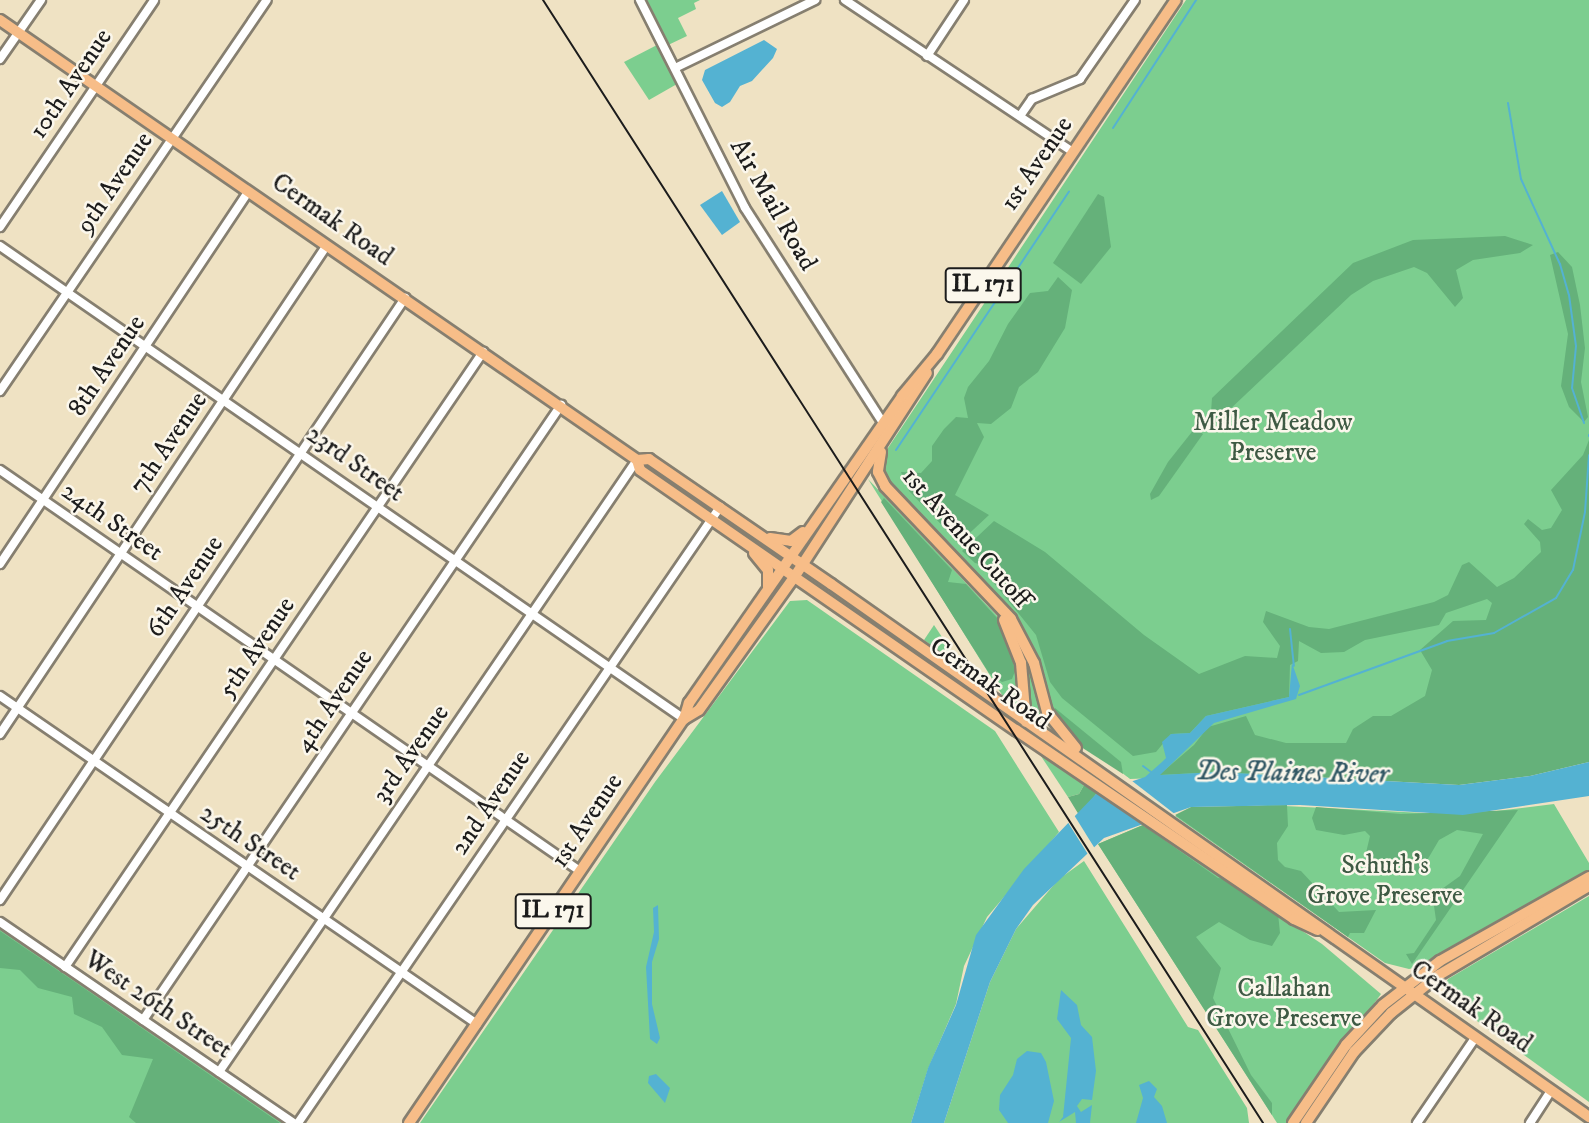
<!DOCTYPE html>
<html>
<head>
<meta charset="utf-8">
<style>
  body { margin:0 }
  #map { position:relative; width:1589px; height:1123px; overflow:hidden; background:#efe2c3; font-family:"IM FELL DW Pica",serif }
  div>[style] { position:absolute }
  .green>* { inset:0; background:#7cce8f }
  .forest>* { inset:0; background:#65b17a }
  .water>* { inset:0; background:#54b2d2 }
  .pier>* { inset:0; background:#efe2c3; transform-origin:0 0 }
  .stream>* { height:2px; margin:-1px; padding:0 1px; transform-origin:1px; border-radius:1px; background:#54b2d2 }
  .roads { filter:drop-shadow(2px 0 #867f70) drop-shadow(-2px 0 #867f70) drop-shadow(0 2px #867f70) drop-shadow(0 -2px #867f70) }
  .minor>* { height:8px; margin:-4px; padding:0 4px; transform-origin:4px; border-radius:4px; background:#fff }
  .major>* { height:10px; margin:-5px; padding:0 5px; transform-origin:5px; border-radius:5px; background:#f7bd88 }
  .rail>* { height:2px; margin:-1px; padding:0 1px; transform-origin:1px; border-radius:1px; background:#1c1c1c }
  span { translate:-50% -50%; white-space:nowrap; text-align:center; line-height:1.15; -webkit-text-stroke:5px #fbf7ec; paint-order:stroke }
  .shield-label span { padding:2px 5px; background:#fbf7ec; border:2px solid; border-radius:5px; -webkit-text-stroke-width:0 }
  .shield-label { font-size:24px; color:#1c1c1c; font-weight:700 }
  .street-label { font-size:26px; color:#1c1c1c }
  .park-label { font-size:26px; color:#3e5a44 }
  .water-label { font-size:28px; color:#325865; font-style:italic }
</style>
</head>
<body>
<div id="map">
  <div class="green">
    <i style="clip-path:polygon(643px 0,700px 0,694px 3px,696px 9px,678px 18px,687px 36px,666px 46px)"></i>
    <i style="clip-path:polygon(1186px 0,1589px 0,1589px 762px,1130px 779px,1055px 721px,1032px 652px,883px 477px,886px 451px)"></i>
    <i style="clip-path:polygon(657px 45px,677px 84px,649px 100px,624px 62px)"></i>
    <i style="clip-path:polygon(868px 479px,1001px 620px,1017px 655px,1021px 709px,1004px 698px)"></i>
    <i style="clip-path:polygon(807px 600px,995px 731px,1059px 832px,987px 917px,964px 966px,956px 1004px,928px 1069px,911px 1123px,420px 1123px,655px 782px,790px 601px)"></i>
    <i style="clip-path:polygon(934px 625px,965px 672px,924px 640px)"></i>
    <i style="clip-path:polygon(1024px 645px,1051px 725px,1051px 726px,1029px 715px,1029px 684px,1020px 647px)"></i>
    <i style="clip-path:polygon(1037px 750px,1084px 785px,1079px 794px,1068px 797px)"></i>
    <i style="clip-path:polygon(1554px 804px,1589px 863px,1589px 872px,1425px 966px,1409px 969px,1385px 963px,1175px 816px,1267px 805px,1463px 815px)"></i>
    <i style="clip-path:polygon(1143px 825px,1322px 944px,1381px 994px,1288px 1123px,1277px 1123px,1098px 844px)"></i>
    <i style="clip-path:polygon(1084px 861px,1188px 1027px,1198px 1030px,1247px 1108px,1249px 1123px,944px 1123px,990px 982px,1016px 929px,1059px 879px)"></i>
    <i style="clip-path:polygon(1589px 896px,1589px 1102px,1448px 1000px,1443px 987px,1448px 979px)"></i>
    <i style="clip-path:polygon(0 926px,287px 1123px,0 1123px)"></i>
  </div>
  <div class="forest">
    <i style="clip-path:polygon(1098px 194px,1104px 197px,1111px 247px,1081px 284px,1053px 263px)"></i>
    <i style="clip-path:polygon(1505px 236px,1533px 245px,1520px 253px,1473px 260px,1456px 270px,1463px 298px,1455px 307px,1427px 273px,1414px 267px,1373px 281px,1351px 295px,1209px 429px,1200px 424px,1211px 412px,1212px 398px,1353px 263px,1413px 240px)"></i>
    <i style="clip-path:polygon(1558px 252px,1572px 267px,1580px 305px,1585px 348px,1581px 382px,1588px 417px,1584px 422px,1569px 407px,1561px 386px,1568px 334px,1550px 255px)"></i>
    <i style="clip-path:polygon(1058px 277px,1072px 290px,1065px 328px,1038px 372px,1019px 387px,1011px 408px,991px 424px,977px 423px,984px 437px,955px 495px,989px 515px,959px 543px,909px 491px,901px 472px,921px 473px,932px 461px,932px 446px,944px 429px,956px 417px,968px 418px,964px 398px,968px 387px,989px 361px,1008px 324px,1030px 293px,1048px 291px)"></i>
    <i style="clip-path:polygon(1195px 428px,1203px 434px,1159px 496px,1151px 500px,1150px 494px,1168px 462px)"></i>
    <i style="clip-path:polygon(1589px 440px,1589px 762px,1530px 776px,1459px 785px,1217px 772px,1159px 775px,1194px 745px,1208px 727px,1246px 716px,1255px 735px,1286px 743px,1346px 743px,1353px 729px,1373px 716px,1391px 716px,1425px 696px,1432px 670px,1420px 650px,1453px 621px,1486px 620px,1492px 603px,1487px 599px,1446px 613px,1439px 625px,1365px 640px,1344px 652px,1321px 653px,1299px 641px,1298px 661px,1290px 665px,1289px 697px,1206px 716px,1190px 733px,1171px 734px,1156px 752px,1133px 756px,1062px 698px,1050px 682px,1036px 635px,993px 582px,989px 566px,975px 563px,962px 551px,994px 521px,1045px 552px,1144px 635px,1199px 674px,1245px 656px,1277px 658px,1280px 646px,1263px 622px,1266px 611px,1309px 627px,1329px 629px,1434px 602px,1448px 595px,1462px 565px,1469px 562px,1497px 587px,1514px 578px,1541px 552px,1540px 542px,1524px 524px,1528px 519px,1542px 530px,1551px 528px,1562px 510px,1551px 490px,1583px 455px)"></i>
    <i style="clip-path:polygon(884px 498px,952px 570px,948px 582px,966px 584px,998px 619px,1009px 642px,1015px 671px,1012px 679px,1002px 682px,989px 673px,881px 502px)"></i>
    <i style="clip-path:polygon(1055px 708px,1121px 762px,1123px 774px,1078px 745px,1051px 713px)"></i>
    <i style="clip-path:polygon(1084px 785px,1097px 793px,1079px 815px,1068px 797px,1079px 794px)"></i>
    <i style="clip-path:polygon(1287px 805px,1288px 826px,1277px 843px,1278px 860px,1285px 867px,1301px 871px,1339px 912px,1376px 910px,1364px 933px,1350px 933px,1348px 937px,1175px 815px,1191px 807px)"></i>
    <i style="clip-path:polygon(1316px 807px,1401px 814px,1518px 810px,1412px 964px,1406px 954px,1414px 953px,1436px 920px,1434px 906px,1428px 899px,1460px 876px,1483px 834px,1457px 830px,1439px 840px,1419px 874px,1406px 865px,1374px 868px,1365px 857px,1370px 836px,1365px 831px,1344px 835px,1316px 830px,1312px 818px)"></i>
    <i style="clip-path:polygon(1143px 825px,1218px 878px,1228px 879px,1278px 913px,1280px 933px,1272px 946px,1250px 940px,1219px 922px,1196px 937px,1221px 968px,1213px 998px,1251px 1075px,1272px 1103px,1272px 1115px,1098px 844px)"></i>
    <i style="clip-path:polygon(0 931px,72px 980px,280px 1123px,136px 1123px,129px 1117px,153px 1059px,122px 1055px,102px 1027px,74px 1014px,72px 997px,38px 988px,20px 970px,0 968px)"></i>
  </div>
  <div class="water">
    <i style="clip-path:polygon(764px 40px,777px 49px,773px 58px,752px 81px,740px 86px,730px 102px,722px 107px,715px 103px,702px 80px,705px 70px)"></i>
    <i style="clip-path:polygon(722px 191px,740px 222px,722px 235px,700px 205px)"></i>
    <i style="clip-path:polygon(1292px 663px,1300px 686px,1296px 699px,1214px 723px,1160px 775px,1217px 772px,1459px 785px,1530px 776px,1589px 762px,1589px 796px,1463px 815px,1300px 805px,1191px 807px,1104px 838px,1033px 905px,1016px 929px,990px 982px,944px 1123px,911px 1123px,928px 1068px,956px 1005px,976px 935px,1024px 869px,1097px 793px,1145px 777px,1162px 762px,1166px 758px,1162px 742px,1171px 734px,1190px 733px,1206px 716px,1289px 697px)"></i>
    <i style="clip-path:polygon(658px 905px,659px 939px,652px 962px,652px 1004px,660px 1038px,657px 1044px,650px 1039px,646px 967px,654px 932px,653px 908px)"></i>
    <i style="clip-path:polygon(1061px 990px,1077px 1005px,1081px 1025px,1092px 1037px,1096px 1071px,1092px 1100px,1082px 1099px,1077px 1106px,1081px 1112px,1092px 1105px,1090px 1123px,1076px 1123px,1075px 1112px,1059px 1122px,1063px 1117px,1071px 1038px,1057px 1019px)"></i>
    <i style="clip-path:polygon(1027px 1051px,1041px 1053px,1046px 1062px,1054px 1101px,1048px 1123px,1008px 1123px,999px 1110px,1000px 1095px,1013px 1075px,1017px 1059px)"></i>
    <i style="clip-path:polygon(656px 1074px,670px 1088px,665px 1103px,648px 1083px,649px 1076px)"></i>
    <i style="clip-path:polygon(1149px 1081px,1157px 1089px,1154px 1097px,1162px 1106px,1167px 1123px,1136px 1123px,1143px 1098px,1139px 1085px)"></i>
  </div>
  <div class="pier">
    <i style="clip-path:polygon(1127px 777px,1176px 815px,1147px 828px,1094px 791px)"></i>
    <i style="left:1074px;top:815px;width:45px;height:9px;rotate:58deg"></i>
  </div>
  <div class="stream">
    <i style="left:1508px;top:103px;width:77px;rotate:80.3deg"></i>
    <i style="left:1521px;top:179px;width:94px;rotate:65.4deg"></i>
    <i style="left:1560px;top:264px;width:32px;rotate:74deg"></i>
    <i style="left:1569px;top:295px;width:51px;rotate:82.2deg"></i>
    <i style="left:1576px;top:346px;width:42px;rotate:95.4deg"></i>
    <i style="left:1572px;top:388px;width:37px;rotate:71deg"></i>
    <i style="left:1113px;top:128px;width:153px;rotate:-57deg"></i>
    <i style="left:1589px;top:435px;width:1px;rotate:90deg"></i>
    <i style="left:896px;top:450px;width:311px;rotate:-56.2deg"></i>
    <i style="left:1290px;top:629px;width:37px;rotate:84deg"></i>
    <i style="left:1299px;top:695px;width:158px;rotate:-20deg"></i>
    <i style="left:1447px;top:641px;width:48px;rotate:-9.7deg"></i>
    <i style="left:1494px;top:633px;width:71px;rotate:-29.4deg"></i>
    <i style="left:1556px;top:598px;width:33px;rotate:-59deg"></i>
    <i style="left:1573px;top:570px;width:59px;rotate:-78.3deg"></i>
    <i style="left:1585px;top:512px;width:57px;rotate:-86deg"></i>
    <i style="left:1143px;top:766px;width:10px;rotate:37deg"></i>
  </div>
  <div class="roads">
    <div class="minor">
      <i style="left:640px;top:0;width:233px;rotate:63.2deg"></i>
      <i style="left:745px;top:208px;width:255px;rotate:57.3deg"></i>
      <i style="left:845px;top:0;width:274px;rotate:33.7deg"></i>
      <i style="left:927px;top:56px;width:67px;rotate:-56.5deg"></i>
      <i style="left:0;top:59px;width:72px;rotate:-55.2deg"></i>
      <i style="left:675px;top:68px;width:156px;rotate:-25.9deg"></i>
      <i style="left:1020px;top:116px;width:21px;rotate:-55deg"></i>
      <i style="left:1032px;top:99px;width:52px;rotate:-22.6deg"></i>
      <i style="left:1080px;top:79px;width:96px;rotate:-55.2deg"></i>
      <i style="left:0;top:227px;width:274px;rotate:-55.8deg"></i>
      <i style="left:0;top:246px;width:832px;rotate:34.66deg"></i>
      <i style="left:0;top:391px;width:473px;rotate:-55.7deg"></i>
      <i style="left:0;top:470px;width:705px;rotate:34.66deg"></i>
      <i style="left:0;top:564px;width:448px;rotate:-56.3deg"></i>
      <i style="left:0;top:696px;width:579px;rotate:34.51deg"></i>
      <i style="left:0;top:734px;width:588px;rotate:-56.23deg"></i>
      <i style="left:0;top:900px;width:726px;rotate:-56.07deg"></i>
      <i style="left:0;top:922px;width:356px;rotate:34.4deg"></i>
      <i style="left:65px;top:967px;width:744px;rotate:-55.8deg"></i>
      <i style="left:143px;top:1020px;width:744px;rotate:-55.8deg"></i>
      <i style="left:219px;top:1072px;width:741px;rotate:-55.67deg"></i>
      <i style="left:298px;top:1123px;width:747px;rotate:-55.59deg"></i>
      <i style="left:1417px;top:1123px;width:103px;rotate:-55.7deg"></i>
      <i style="left:1530px;top:1123px;width:38px;rotate:-57deg"></i>
    </div>
    <div class="major">
      <i style="left:0;top:20px;width:774px;rotate:34.63deg"></i>
      <i style="left:637px;top:460px;width:12px;rotate:-5deg"></i>
      <i style="left:649px;top:459px;width:221px;rotate:34.5deg"></i>
      <i style="left:831px;top:584px;width:927px;rotate:35.11deg"></i>
      <i style="left:881px;top:452px;width:20px;rotate:99deg"></i>
      <i style="left:878px;top:472px;width:16px;rotate:63deg"></i>
      <i style="left:885px;top:486px;width:183px;rotate:46.5deg"></i>
      <i style="left:1011px;top:619px;width:50px;rotate:62.4deg"></i>
      <i style="left:1034px;top:663px;width:51px;rotate:75.1deg"></i>
      <i style="left:1047px;top:712px;width:46px;rotate:51.1deg"></i>
      <i style="left:637px;top:460px;width:10px;rotate:73deg"></i>
      <i style="left:640px;top:470px;width:457px;rotate:34.7deg"></i>
      <i style="left:1016px;top:730px;width:336px;rotate:34.2deg"></i>
      <i style="left:1294px;top:919px;width:26px;rotate:25deg"></i>
      <i style="left:770px;top:538px;width:21px;rotate:8deg"></i>
      <i style="left:791px;top:541px;width:15px;rotate:-37deg"></i>
      <i style="left:754px;top:553px;width:22px;rotate:51deg"></i>
      <i style="left:768px;top:570px;width:17px;rotate:90deg"></i>
      <i style="left:1004px;top:620px;width:46px;rotate:68.4deg"></i>
      <i style="left:1021px;top:663px;width:59px;rotate:85.2deg"></i>
      <i style="left:684px;top:719px;width:17px;rotate:-31deg"></i>
      <i style="left:699px;top:710px;width:165px;rotate:-54.4deg"></i>
      <i style="left:795px;top:576px;width:242px;rotate:-57deg"></i>
      <i style="left:409px;top:1123px;width:489px;rotate:-55.8deg"></i>
      <i style="left:684px;top:719px;width:17px;rotate:-73deg"></i>
      <i style="left:689px;top:703px;width:374px;rotate:-55.2deg"></i>
      <i style="left:902px;top:396px;width:55px;rotate:-50.2deg"></i>
      <i style="left:937px;top:354px;width:427px;rotate:-56deg"></i>
      <i style="left:1293px;top:1123px;width:94px;rotate:-55.8deg"></i>
      <i style="left:1346px;top:1045px;width:54px;rotate:-47.2deg"></i>
      <i style="left:1383px;top:1005px;width:72px;rotate:-37.7deg"></i>
      <i style="left:1440px;top:961px;width:171px;rotate:-29.4deg"></i>
      <i style="left:1306px;top:1123px;width:86px;rotate:-55.9deg"></i>
      <i style="left:1354px;top:1052px;width:54px;rotate:-46.5deg"></i>
      <i style="left:1391px;top:1013px;width:61px;rotate:-38.4deg"></i>
      <i style="left:1439px;top:975px;width:174px;rotate:-30.7deg"></i>
    </div>
  </div>
  <div class="rail">
    <i style="left:543px;top:0;width:1334px;rotate:57.33deg"></i>
  </div>
  <div class="shield-label">
    <span style="left:983px;top:285px">IL 171</span>
    <span style="left:553px;top:911px">IL 171</span>
  </div>
  <div class="street-label">
    <span style="left:71px;top:84px;rotate:-56deg">10th Avenue</span>
    <span style="left:1037px;top:164px;rotate:-56deg">1st Avenue</span>
    <span style="left:115px;top:183px;rotate:-56deg">9th Avenue</span>
    <span style="left:773px;top:205px;rotate:60deg">Air Mail Road</span>
    <span style="left:332px;top:220px;rotate:35deg">Cermak Road</span>
    <span style="left:107px;top:366px;rotate:-56deg">8th Avenue</span>
    <span style="left:169px;top:443px;rotate:-56deg">7th Avenue</span>
    <span style="left:355px;top:464px;rotate:35deg">23rd Street</span>
    <span style="left:112px;top:522px;rotate:35deg">24th Street</span>
    <span style="left:966px;top:538px;rotate:48deg">1st Avenue Cutoff</span>
    <span style="left:185px;top:587px;rotate:-56deg">6th Avenue</span>
    <span style="left:257px;top:648px;rotate:-56deg">5th Avenue</span>
    <span style="left:990px;top:684px;rotate:35deg">Cermak Road</span>
    <span style="left:334px;top:701px;rotate:-56deg">4th Avenue</span>
    <span style="left:411px;top:754px;rotate:-55deg">3rd Avenue</span>
    <span style="left:491px;top:803px;rotate:-56deg">2nd Avenue</span>
    <span style="left:587px;top:821px;rotate:-56deg">1st Avenue</span>
    <span style="left:250px;top:843px;rotate:34deg">25th Street</span>
    <span style="left:158px;top:1005px;rotate:34deg">West 26th Street</span>
    <span style="left:1471px;top:1007px;rotate:35deg">Cermak Road</span>
  </div>
  <div class="park-label">
    <span style="left:1273px;top:438px">Miller Meadow<br>Preserve</span>
    <span style="left:1385px;top:881px">Schuth's<br>Grove Preserve</span>
    <span style="left:1284px;top:1004px">Callahan<br>Grove Preserve</span>
  </div>
  <div class="water-label">
    <span style="left:1292px;top:773px;rotate:1deg">Des Plaines River</span>
  </div>
</div>
</body>
</html>
